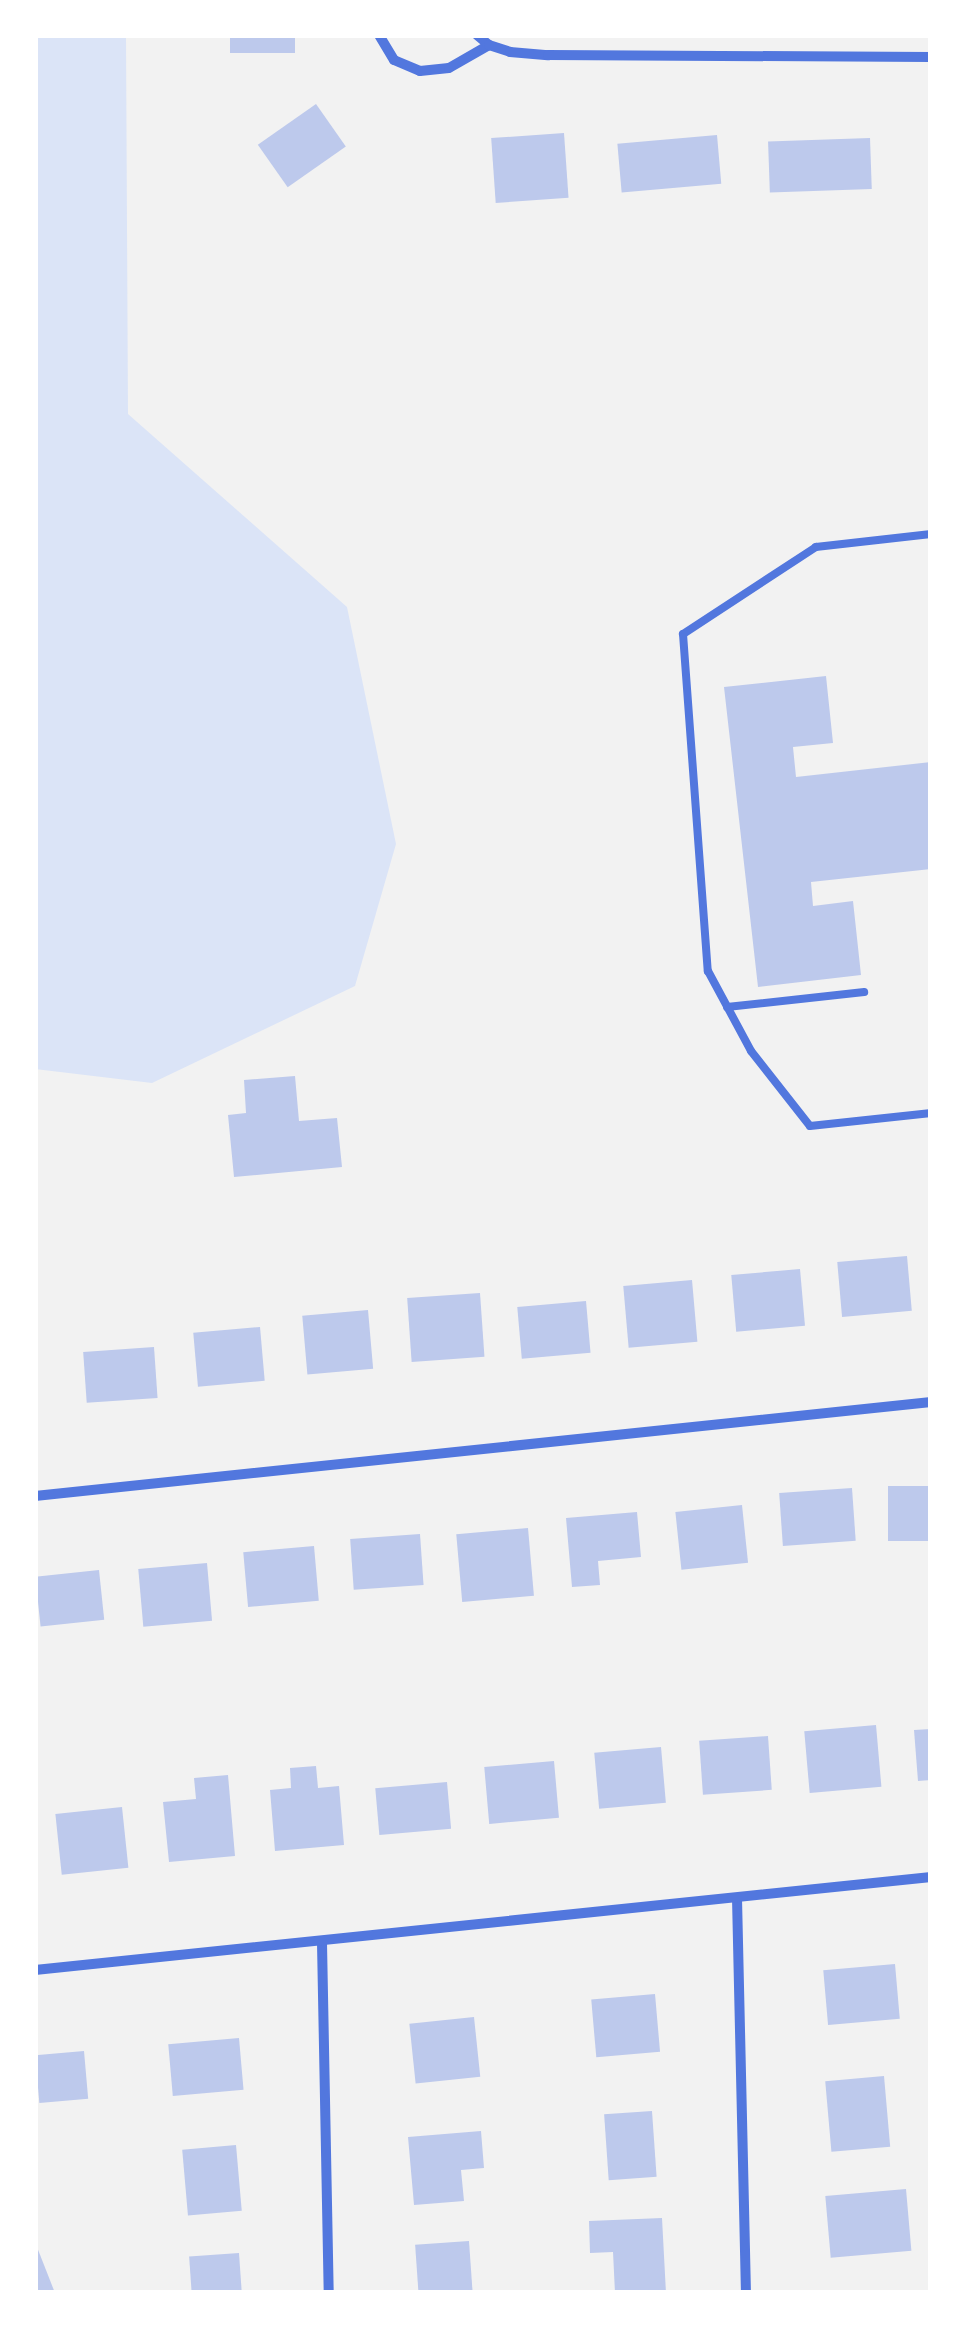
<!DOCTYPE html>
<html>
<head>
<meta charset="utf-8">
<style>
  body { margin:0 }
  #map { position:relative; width:966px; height:2328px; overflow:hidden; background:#f2f2f2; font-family:"Roboto Condensed",sans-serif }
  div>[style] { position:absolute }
  .green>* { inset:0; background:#dbe4f7 }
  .building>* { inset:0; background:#bdc9ec; transform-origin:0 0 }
  .service>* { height:8px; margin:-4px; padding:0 4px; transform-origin:4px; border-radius:4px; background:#5277de }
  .minor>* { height:10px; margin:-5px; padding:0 5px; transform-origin:5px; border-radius:5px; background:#5277de }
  span { translate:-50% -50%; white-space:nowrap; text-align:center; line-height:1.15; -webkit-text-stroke:8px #fff; paint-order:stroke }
  .frame { position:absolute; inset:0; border:38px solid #fff; pointer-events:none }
</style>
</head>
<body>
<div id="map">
  <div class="green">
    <i style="clip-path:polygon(35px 35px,126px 35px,128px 414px,347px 607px,396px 844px,355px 986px,152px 1083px,35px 1069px)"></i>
  </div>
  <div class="building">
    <i style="left:230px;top:35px;width:65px;height:18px"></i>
    <i style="left:316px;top:104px;width:52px;height:71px;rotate:55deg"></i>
    <i style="left:564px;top:133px;width:65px;height:73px;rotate:86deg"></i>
    <i style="left:717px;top:135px;width:49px;height:100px;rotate:85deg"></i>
    <i style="left:870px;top:138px;width:51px;height:102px;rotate:88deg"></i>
    <i style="clip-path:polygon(826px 676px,833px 743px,793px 747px,796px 777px,931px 762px,931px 869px,811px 882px,813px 906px,853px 901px,861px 975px,758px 987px,724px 687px)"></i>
    <i style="clip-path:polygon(295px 1076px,299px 1121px,337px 1118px,342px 1167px,234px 1177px,228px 1115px,246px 1113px,244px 1080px)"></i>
    <i style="left:907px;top:1256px;width:55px;height:70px;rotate:85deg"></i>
    <i style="left:800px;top:1269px;width:57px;height:69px;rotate:85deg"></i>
    <i style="left:692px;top:1280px;width:62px;height:69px;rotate:85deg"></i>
    <i style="left:480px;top:1293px;width:64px;height:73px;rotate:86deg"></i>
    <i style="left:586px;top:1301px;width:52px;height:69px;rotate:85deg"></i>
    <i style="left:368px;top:1310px;width:59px;height:66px;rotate:85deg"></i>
    <i style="left:260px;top:1327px;width:54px;height:67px;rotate:85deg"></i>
    <i style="left:154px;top:1347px;width:51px;height:71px;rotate:86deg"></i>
    <i style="left:931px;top:1486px;width:55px;height:43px;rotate:90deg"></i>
    <i style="left:852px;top:1488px;width:53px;height:73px;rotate:86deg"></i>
    <i style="left:742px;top:1505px;width:58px;height:67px;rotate:84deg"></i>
    <i style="clip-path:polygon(637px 1512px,641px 1557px,598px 1561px,600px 1585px,572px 1587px,566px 1518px)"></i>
    <i style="left:528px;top:1528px;width:68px;height:72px;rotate:85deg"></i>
    <i style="left:420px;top:1534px;width:51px;height:70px;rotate:86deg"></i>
    <i style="left:314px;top:1546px;width:55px;height:71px;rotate:85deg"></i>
    <i style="left:207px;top:1563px;width:58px;height:69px;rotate:85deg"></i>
    <i style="left:99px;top:1570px;width:50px;height:64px;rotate:84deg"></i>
    <i style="left:876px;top:1725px;width:62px;height:72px;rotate:85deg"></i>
    <i style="clip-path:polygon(931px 1729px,931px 1780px,918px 1781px,914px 1730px)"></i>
    <i style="left:768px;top:1736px;width:54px;height:69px;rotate:86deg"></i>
    <i style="left:661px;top:1747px;width:56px;height:67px;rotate:85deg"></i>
    <i style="left:554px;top:1761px;width:57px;height:70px;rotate:85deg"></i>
    <i style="clip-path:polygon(316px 1766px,318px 1788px,339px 1786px,344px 1845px,275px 1851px,270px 1790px,291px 1788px,290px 1768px)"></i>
    <i style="clip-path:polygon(228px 1775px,235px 1856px,169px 1862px,163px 1802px,196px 1799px,194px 1778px)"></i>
    <i style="left:447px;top:1782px;width:47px;height:72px;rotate:85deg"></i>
    <i style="left:122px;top:1807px;width:61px;height:67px;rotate:84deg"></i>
    <i style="left:895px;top:1964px;width:55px;height:72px;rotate:85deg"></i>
    <i style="left:655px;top:1994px;width:58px;height:64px;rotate:85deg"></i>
    <i style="left:474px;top:2017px;width:60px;height:65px;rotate:84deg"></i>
    <i style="left:239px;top:2038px;width:52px;height:71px;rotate:85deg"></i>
    <i style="left:84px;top:2051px;width:48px;height:49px;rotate:85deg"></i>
    <i style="left:884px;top:2076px;width:71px;height:59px;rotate:85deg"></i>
    <i style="left:652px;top:2111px;width:66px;height:48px;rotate:86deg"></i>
    <i style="clip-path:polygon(481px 2131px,484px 2168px,461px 2170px,464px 2201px,414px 2205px,408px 2137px)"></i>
    <i style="left:236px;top:2145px;width:66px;height:54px;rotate:85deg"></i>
    <i style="left:906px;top:2189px;width:62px;height:81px;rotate:85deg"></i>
    <i style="clip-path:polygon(662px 2218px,666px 2293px,615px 2293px,613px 2252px,590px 2253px,589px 2221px)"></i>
    <i style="left:469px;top:2241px;width:52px;height:54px;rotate:86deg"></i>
    <i style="clip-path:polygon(35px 2242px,55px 2293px,35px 2293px)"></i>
    <i style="left:239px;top:2253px;width:40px;height:50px;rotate:86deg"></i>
  </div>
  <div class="service">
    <i style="left:931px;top:534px;width:116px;rotate:173.6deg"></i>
    <i style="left:816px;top:547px;width:159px;rotate:146.8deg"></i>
    <i style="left:683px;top:634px;width:338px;rotate:85.8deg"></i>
    <i style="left:708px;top:971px;width:91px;rotate:61.7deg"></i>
    <i style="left:751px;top:1051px;width:95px;rotate:51.8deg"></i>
    <i style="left:810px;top:1126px;width:122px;rotate:-6.1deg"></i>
    <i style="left:727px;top:1007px;width:138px;rotate:-6.2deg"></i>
  </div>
  <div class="minor">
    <i style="left:379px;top:35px;width:29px;rotate:59deg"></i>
    <i style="left:394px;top:60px;width:28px;rotate:23deg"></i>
    <i style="left:420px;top:71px;width:29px;rotate:-6deg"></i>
    <i style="left:449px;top:68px;width:46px;rotate:-29.9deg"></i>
    <i style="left:477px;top:35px;width:16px;rotate:40deg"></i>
    <i style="left:489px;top:45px;width:22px;rotate:18deg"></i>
    <i style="left:510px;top:52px;width:38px;rotate:5deg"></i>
    <i style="left:548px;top:55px;width:383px;rotate:0.3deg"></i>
    <i style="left:35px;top:1496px;width:901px;rotate:-5.99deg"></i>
    <i style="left:737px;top:1898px;width:395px;rotate:88.7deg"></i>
    <i style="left:322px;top:1943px;width:350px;rotate:88.9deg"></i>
    <i style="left:35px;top:1970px;width:901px;rotate:-5.93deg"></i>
  </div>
  <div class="frame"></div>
</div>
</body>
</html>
